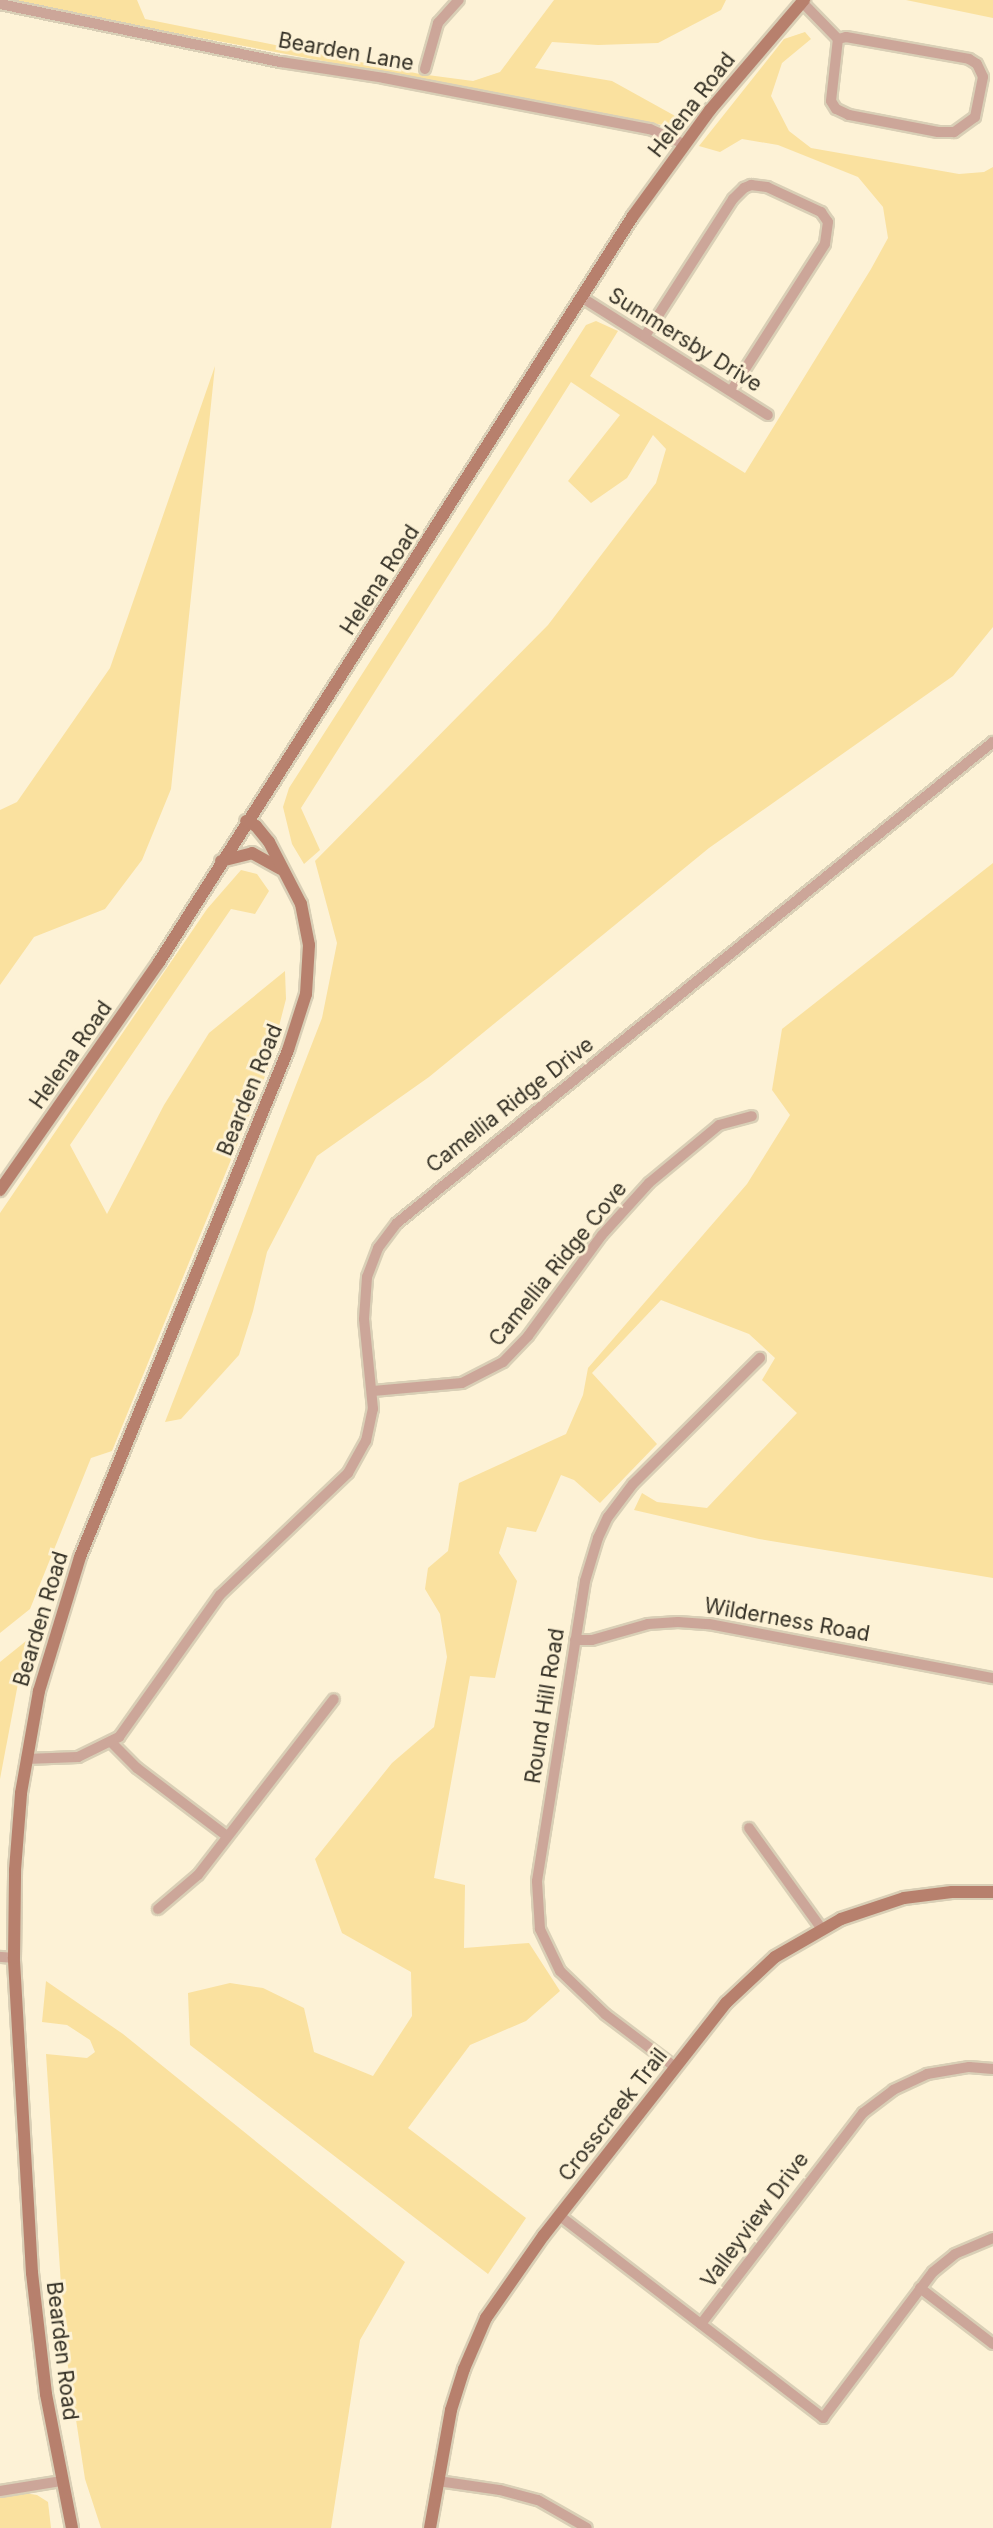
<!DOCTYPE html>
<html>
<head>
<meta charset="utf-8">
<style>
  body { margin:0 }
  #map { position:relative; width:993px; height:2528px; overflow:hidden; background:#fdf2d6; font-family:Inter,sans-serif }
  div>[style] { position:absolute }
  .green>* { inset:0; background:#fae19f }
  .roads { filter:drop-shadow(2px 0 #d9cfb6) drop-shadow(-2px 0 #d9cfb6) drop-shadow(0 2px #d9cfb6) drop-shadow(0 -2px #d9cfb6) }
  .street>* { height:10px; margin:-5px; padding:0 5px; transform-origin:5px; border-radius:5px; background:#cca699 }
  .secondary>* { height:12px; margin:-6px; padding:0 6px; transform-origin:6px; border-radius:6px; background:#b7806d }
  span { translate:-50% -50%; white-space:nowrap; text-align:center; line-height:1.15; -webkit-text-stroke:6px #fdf2d6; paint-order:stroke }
  .street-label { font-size:21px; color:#343025 }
</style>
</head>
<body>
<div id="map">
  <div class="green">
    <i style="clip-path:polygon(0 0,137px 0,145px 19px,420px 74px,473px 81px,500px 72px,554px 0,726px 0,721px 10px,658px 43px,598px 45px,552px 42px,535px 68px,612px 81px,677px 117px,668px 126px)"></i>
    <i style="clip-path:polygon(906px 0,993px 0,993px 18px)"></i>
    <i style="clip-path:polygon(805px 32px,811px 39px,782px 63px,771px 96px,789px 131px,811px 148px,959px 174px,984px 172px,993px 167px,993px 627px,953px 676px,709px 848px,429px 1077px,317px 1156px,267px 1252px,253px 1311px,239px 1355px,181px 1419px,165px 1422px,322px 1018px,337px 943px,315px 861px,548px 625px,656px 483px,666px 449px,653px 435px,627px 478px,591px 503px,568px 481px,620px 415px,571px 382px,301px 808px,320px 850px,304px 864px,292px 844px,283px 807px,289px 788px,586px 325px,596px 321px,618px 331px,590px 376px,745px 473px,871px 269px,888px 238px,883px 207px,858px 177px,778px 145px,742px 139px,720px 152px,699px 146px,784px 39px)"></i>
    <i style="clip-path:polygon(215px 366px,171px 789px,142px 860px,105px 909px,34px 937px,0 985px,0 810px,17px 802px,110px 668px)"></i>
    <i style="clip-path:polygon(993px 863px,993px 1578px,759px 1539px,634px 1510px,642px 1493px,657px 1502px,707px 1508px,797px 1413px,762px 1380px,775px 1358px,749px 1334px,661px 1300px,592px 1373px,657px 1444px,600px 1503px,574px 1480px,561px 1475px,536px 1532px,507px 1527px,499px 1553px,517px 1581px,495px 1678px,470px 1676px,434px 1878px,465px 1885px,464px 1948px,529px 1943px,560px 1991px,526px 2021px,470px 2045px,408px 2128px,526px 2218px,488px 2274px,190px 2045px,188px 1993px,230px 1983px,263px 1988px,304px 2008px,314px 2052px,373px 2076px,412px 2016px,411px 1972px,342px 1933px,315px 1859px,392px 1763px,434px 1727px,447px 1657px,440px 1614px,425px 1589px,428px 1568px,448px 1551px,459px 1483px,566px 1434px,583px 1395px,588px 1368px,747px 1184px,790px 1115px,772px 1090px,782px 1029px)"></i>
    <i style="clip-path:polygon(241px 870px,257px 874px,269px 891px,255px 914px,231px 909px,70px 1145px,107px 1214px,164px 1105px,209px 1033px,285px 971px,286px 999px,268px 1069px,112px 1451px,91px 1458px,30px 1609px,0 1633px,0 1213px,207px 909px)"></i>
    <i style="clip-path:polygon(26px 1641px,0 1779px,0 1662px)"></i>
    <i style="clip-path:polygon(46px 1981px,123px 2034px,405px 2262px,360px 2340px,331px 2528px,101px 2528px,85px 2479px,65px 2347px,46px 2054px,87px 2058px,95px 2052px,90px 2040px,67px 2025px,42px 2022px)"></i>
    <i style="clip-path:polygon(18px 2492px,37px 2495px,48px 2502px,51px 2528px,0 2528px,0 2494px)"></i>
  </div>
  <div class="roads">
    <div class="street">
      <i style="left:802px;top:2px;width:52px;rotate:45.8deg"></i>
      <i style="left:0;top:4px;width:287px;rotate:11.7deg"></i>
      <i style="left:281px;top:62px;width:104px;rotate:8.8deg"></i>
      <i style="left:384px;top:78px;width:271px;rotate:10.9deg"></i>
      <i style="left:650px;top:129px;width:37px;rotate:24deg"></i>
      <i style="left:846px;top:37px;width:125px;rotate:10.1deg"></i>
      <i style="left:969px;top:59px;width:9px;rotate:32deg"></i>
      <i style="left:977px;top:64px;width:14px;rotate:65deg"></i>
      <i style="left:983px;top:77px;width:41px;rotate:101.3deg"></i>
      <i style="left:975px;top:117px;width:26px;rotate:144deg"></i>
      <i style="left:954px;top:132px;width:16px;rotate:180deg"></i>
      <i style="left:938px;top:132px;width:91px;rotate:-169.2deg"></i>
      <i style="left:849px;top:115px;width:14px;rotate:-155deg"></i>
      <i style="left:836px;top:109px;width:9px;rotate:-122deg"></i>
      <i style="left:831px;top:101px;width:62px;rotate:-83.6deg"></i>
      <i style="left:838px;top:39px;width:8px;rotate:-14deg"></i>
      <i style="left:425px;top:69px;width:48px;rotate:-74.2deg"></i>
      <i style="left:438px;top:23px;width:31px;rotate:-48deg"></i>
      <i style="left:581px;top:297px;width:221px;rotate:32.3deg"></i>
      <i style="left:645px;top:336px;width:163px;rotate:-57.3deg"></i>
      <i style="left:733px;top:199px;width:16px;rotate:-45deg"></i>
      <i style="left:744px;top:188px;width:8px;rotate:-23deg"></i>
      <i style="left:751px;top:185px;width:16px;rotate:7deg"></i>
      <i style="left:767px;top:187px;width:60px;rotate:24.8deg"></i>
      <i style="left:821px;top:212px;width:12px;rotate:55deg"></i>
      <i style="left:828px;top:222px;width:22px;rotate:98deg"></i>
      <i style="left:825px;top:244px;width:174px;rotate:122.6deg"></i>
      <i style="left:373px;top:1391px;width:89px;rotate:-5.1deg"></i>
      <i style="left:462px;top:1383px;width:46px;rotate:-27.1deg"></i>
      <i style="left:503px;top:1362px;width:36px;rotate:-46deg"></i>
      <i style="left:528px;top:1336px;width:125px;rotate:-53.8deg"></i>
      <i style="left:602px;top:1235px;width:70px;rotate:-47.9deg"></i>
      <i style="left:649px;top:1183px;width:91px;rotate:-39.6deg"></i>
      <i style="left:719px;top:1125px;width:34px;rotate:-15deg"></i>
      <i style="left:575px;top:1640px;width:17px"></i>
      <i style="left:592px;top:1640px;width:58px;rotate:-15.9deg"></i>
      <i style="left:648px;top:1624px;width:30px;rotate:-4deg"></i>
      <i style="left:678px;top:1622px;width:31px;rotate:4deg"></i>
      <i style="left:709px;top:1624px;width:289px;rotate:10.8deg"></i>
      <i style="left:111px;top:1742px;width:37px;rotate:45deg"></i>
      <i style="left:137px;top:1768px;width:113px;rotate:37.1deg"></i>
      <i style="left:26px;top:1759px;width:52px;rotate:-2.2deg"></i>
      <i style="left:78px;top:1757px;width:46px;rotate:-26deg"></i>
      <i style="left:119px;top:1737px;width:174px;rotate:-54.6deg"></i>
      <i style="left:220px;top:1595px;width:177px;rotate:-43.6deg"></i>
      <i style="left:348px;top:1473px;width:37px;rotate:-61deg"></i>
      <i style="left:366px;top:1441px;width:33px;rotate:-78deg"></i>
      <i style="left:373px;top:1409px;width:90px;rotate:-95.7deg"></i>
      <i style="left:364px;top:1319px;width:42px;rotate:-85.9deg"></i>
      <i style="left:367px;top:1277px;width:31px;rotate:-69deg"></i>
      <i style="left:378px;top:1248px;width:31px;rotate:-53deg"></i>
      <i style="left:397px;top:1223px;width:766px;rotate:-38.91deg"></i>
      <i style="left:749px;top:1828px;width:123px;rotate:54.2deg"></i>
      <i style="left:158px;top:1909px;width:52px;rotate:-40.4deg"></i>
      <i style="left:198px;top:1875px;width:222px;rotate:-52.3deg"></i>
      <i style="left:0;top:1957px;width:14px;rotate:4deg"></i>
      <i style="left:675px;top:2067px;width:88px;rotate:-142.9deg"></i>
      <i style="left:605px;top:2014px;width:62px;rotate:-136.3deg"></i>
      <i style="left:560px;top:1971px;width:47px;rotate:-115.5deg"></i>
      <i style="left:540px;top:1929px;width:48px;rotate:-93.6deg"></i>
      <i style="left:537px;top:1881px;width:304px;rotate:-80.9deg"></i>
      <i style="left:585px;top:1581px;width:45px;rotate:-73.2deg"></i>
      <i style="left:598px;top:1538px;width:23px;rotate:-65deg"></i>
      <i style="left:608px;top:1517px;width:41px;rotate:-52.9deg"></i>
      <i style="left:633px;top:1484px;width:179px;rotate:-44.8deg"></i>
      <i style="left:560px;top:2216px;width:332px;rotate:37.5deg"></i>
      <i style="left:823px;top:2418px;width:183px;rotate:-53deg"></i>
      <i style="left:933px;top:2272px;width:28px;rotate:-39deg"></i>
      <i style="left:955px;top:2254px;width:41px;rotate:-22.8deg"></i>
      <i style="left:920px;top:2288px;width:92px;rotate:37.5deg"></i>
      <i style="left:701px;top:2324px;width:266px;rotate:-52.5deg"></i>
      <i style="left:863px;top:2113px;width:38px;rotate:-37deg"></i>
      <i style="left:893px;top:2090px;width:38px;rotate:-25deg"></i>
      <i style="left:927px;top:2074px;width:43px;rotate:-9.5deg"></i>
      <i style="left:969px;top:2067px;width:24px;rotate:5deg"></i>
      <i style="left:438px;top:2481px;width:63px;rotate:8.3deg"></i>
      <i style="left:500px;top:2490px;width:39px;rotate:15deg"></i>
      <i style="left:538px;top:2500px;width:56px;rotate:29.7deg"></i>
      <i style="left:0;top:2491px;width:63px;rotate:-9.2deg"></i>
    </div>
    <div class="secondary">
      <i style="left:221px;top:861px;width:32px;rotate:-14deg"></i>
      <i style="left:252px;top:853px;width:33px;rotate:29deg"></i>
      <i style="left:0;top:1190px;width:278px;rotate:-55.1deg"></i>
      <i style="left:159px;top:962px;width:884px;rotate:-57.57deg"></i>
      <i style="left:633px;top:216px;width:131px;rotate:-54deg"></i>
      <i style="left:710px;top:110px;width:145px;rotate:-49.5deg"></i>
      <i style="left:72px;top:2528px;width:136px;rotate:-101deg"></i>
      <i style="left:46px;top:2394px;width:122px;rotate:-96.6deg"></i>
      <i style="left:32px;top:2273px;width:316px;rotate:-93.3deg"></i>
      <i style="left:14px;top:1958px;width:88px;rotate:-89.3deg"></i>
      <i style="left:15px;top:1870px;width:77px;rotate:-85.5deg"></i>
      <i style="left:21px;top:1793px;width:104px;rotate:-80deg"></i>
      <i style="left:39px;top:1691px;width:140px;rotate:-73deg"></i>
      <i style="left:80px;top:1557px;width:548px;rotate:-67.69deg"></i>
      <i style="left:288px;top:1050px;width:59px;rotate:-72.2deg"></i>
      <i style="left:306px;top:994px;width:49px;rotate:-86.5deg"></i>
      <i style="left:309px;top:945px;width:42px;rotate:-101deg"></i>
      <i style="left:301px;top:904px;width:70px;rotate:-117.3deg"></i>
      <i style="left:269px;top:842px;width:21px;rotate:-129deg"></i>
      <i style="left:256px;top:826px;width:11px;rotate:-153deg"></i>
      <i style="left:430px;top:2528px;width:120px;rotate:-79.9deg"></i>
      <i style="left:451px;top:2410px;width:43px;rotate:-72.4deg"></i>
      <i style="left:464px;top:2369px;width:56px;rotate:-66.7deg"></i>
      <i style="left:486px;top:2318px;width:101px;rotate:-55.1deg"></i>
      <i style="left:544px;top:2235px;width:295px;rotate:-51.9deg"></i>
      <i style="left:726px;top:2003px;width:67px;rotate:-43.2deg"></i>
      <i style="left:775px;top:1957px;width:76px;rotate:-29.9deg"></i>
      <i style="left:841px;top:1919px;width:66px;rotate:-18.4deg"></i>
      <i style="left:904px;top:1898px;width:48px;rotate:-7.1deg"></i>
      <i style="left:952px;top:1892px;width:41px"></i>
    </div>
  </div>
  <div class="street-label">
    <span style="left:346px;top:52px;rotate:10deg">Bearden Lane</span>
    <span style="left:692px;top:105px;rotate:-52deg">Helena Road</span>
    <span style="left:685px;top:340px;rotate:32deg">Summersby Drive</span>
    <span style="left:380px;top:580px;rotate:-57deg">Helena Road</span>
    <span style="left:71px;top:1055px;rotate:-55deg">Helena Road</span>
    <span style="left:250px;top:1090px;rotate:-68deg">Bearden Road</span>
    <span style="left:510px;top:1105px;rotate:-38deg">Camellia Ridge Drive</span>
    <span style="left:558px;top:1264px;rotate:-51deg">Camellia Ridge Cove</span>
    <span style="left:41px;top:1619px;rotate:-73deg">Bearden Road</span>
    <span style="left:787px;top:1620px;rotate:10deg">Wilderness Road</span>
    <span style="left:545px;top:1706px;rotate:-81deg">Round Hill Road</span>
    <span style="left:613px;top:2115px;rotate:-52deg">Crosscreek Trail</span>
    <span style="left:755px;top:2220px;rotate:-53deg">Valleyview Drive</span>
    <span style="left:62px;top:2351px;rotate:83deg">Bearden Road</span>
  </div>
</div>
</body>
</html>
